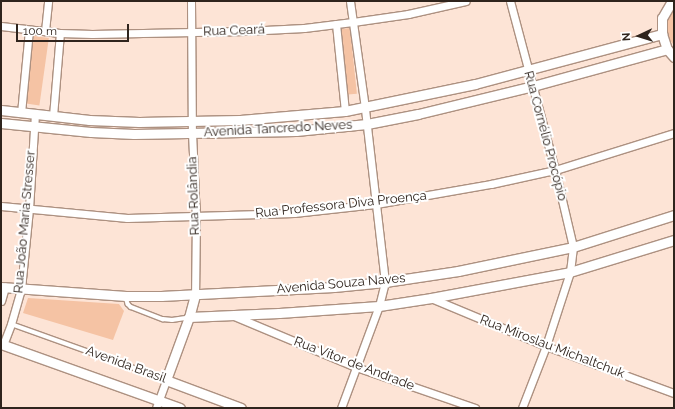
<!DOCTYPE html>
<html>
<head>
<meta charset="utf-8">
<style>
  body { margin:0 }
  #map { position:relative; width:675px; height:409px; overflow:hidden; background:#fde4d6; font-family:Raleway,sans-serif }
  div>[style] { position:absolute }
  .green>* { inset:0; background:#f5c3a4; transform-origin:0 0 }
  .roads { filter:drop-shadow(1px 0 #ad9181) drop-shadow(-1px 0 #ad9181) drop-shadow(0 1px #ad9181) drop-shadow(0 -1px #ad9181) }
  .lane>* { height:3.5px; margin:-1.75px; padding:0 1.75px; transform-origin:1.75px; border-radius:1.75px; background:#fff }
  .street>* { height:7px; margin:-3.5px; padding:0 3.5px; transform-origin:3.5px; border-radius:3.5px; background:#fff }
  .secondary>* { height:9px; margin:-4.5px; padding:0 4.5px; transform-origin:4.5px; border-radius:4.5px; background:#fff }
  span { translate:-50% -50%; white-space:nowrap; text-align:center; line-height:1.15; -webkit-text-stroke:4px #fff; paint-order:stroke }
  .street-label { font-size:13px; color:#2f241d }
  .frame { position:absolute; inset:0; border:2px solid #2f241d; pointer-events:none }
  .north { position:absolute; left:619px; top:16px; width:40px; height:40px; -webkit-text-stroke:3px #fff; paint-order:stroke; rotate:266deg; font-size:11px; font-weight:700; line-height:16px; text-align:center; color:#2f241d }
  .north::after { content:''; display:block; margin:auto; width:14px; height:18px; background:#2f241d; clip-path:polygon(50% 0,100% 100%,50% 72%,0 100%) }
  .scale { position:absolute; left:16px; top:24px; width:113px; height:18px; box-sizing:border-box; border:2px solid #2f241d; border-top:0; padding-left:5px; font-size:12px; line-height:14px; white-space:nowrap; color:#2f241d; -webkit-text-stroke:3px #fff; paint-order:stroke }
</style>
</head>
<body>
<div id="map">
  <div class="green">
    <i style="clip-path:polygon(674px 6px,674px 45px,669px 39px,666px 30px,667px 22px)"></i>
    <i style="left:350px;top:28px;width:66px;height:9px;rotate:84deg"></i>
    <i style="left:34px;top:36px;width:15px;height:68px;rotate:8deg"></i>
    <i style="clip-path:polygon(28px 298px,119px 304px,124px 311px,113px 340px,23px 313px)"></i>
  </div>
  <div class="roads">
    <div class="lane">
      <i style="left:126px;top:297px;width:7px;rotate:74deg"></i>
      <i style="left:128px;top:304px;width:4px;rotate:45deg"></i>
      <i style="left:131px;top:307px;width:34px;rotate:21deg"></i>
      <i style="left:163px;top:319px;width:9px;rotate:6deg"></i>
      <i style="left:172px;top:320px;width:15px;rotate:-8deg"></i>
      <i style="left:11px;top:324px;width:164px;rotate:19.7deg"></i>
    </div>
    <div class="street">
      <i style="left:191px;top:1px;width:132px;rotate:89.6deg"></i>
      <i style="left:192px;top:133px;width:84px;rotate:87.3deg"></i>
      <i style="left:196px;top:217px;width:78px;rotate:90.7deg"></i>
      <i style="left:510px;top:1px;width:175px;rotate:75.1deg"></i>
      <i style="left:555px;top:170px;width:79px;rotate:76.8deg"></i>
      <i style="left:573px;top:247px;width:25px;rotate:97deg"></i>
      <i style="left:570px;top:272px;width:78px;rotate:108deg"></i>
      <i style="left:546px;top:346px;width:66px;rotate:111.2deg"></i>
      <i style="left:336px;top:24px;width:87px;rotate:84.1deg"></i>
      <i style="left:1px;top:26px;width:59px;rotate:6.8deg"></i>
      <i style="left:60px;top:33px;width:32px;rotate:2deg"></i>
      <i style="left:92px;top:34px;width:153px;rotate:-1.1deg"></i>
      <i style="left:245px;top:31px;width:59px;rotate:-2.9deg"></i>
      <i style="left:304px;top:28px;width:49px;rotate:-7deg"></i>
      <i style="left:353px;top:22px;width:56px;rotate:-8.3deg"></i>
      <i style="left:408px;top:14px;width:59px;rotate:-12.6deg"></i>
      <i style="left:45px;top:31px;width:30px;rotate:-84deg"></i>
      <i style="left:21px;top:113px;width:83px;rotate:-84.5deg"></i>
      <i style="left:53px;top:116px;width:83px;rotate:-85.2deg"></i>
      <i style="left:1px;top:206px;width:127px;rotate:5.4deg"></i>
      <i style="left:127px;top:218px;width:167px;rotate:-1.7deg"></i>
      <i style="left:294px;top:213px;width:82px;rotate:-6.3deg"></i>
      <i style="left:376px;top:204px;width:117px;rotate:-9.9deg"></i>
      <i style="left:491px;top:184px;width:66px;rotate:-12.3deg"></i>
      <i style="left:555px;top:170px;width:125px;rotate:-17.3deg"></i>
      <i style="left:431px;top:298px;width:125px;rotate:22.7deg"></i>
      <i style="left:546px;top:346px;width:136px;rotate:20.2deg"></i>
      <i style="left:1px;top:301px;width:15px;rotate:-74deg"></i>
      <i style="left:234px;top:316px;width:132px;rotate:22.7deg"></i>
      <i style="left:356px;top:367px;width:126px;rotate:19deg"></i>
      <i style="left:3px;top:345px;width:22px;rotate:-69deg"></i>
      <i style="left:11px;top:324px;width:36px;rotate:-74deg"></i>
      <i style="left:21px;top:289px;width:80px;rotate:-84.3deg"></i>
      <i style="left:29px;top:209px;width:95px;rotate:-86.4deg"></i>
      <i style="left:156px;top:408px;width:30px;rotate:-70deg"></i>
      <i style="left:341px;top:408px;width:109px;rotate:-69.6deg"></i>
      <i style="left:379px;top:306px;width:25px;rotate:-76deg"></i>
      <i style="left:385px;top:282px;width:175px;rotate:-96.6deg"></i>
      <i style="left:365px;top:108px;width:108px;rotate:-98deg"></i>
    </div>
    <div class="secondary">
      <i style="left:672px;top:1px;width:20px;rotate:120deg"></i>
      <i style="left:662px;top:18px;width:16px;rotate:90deg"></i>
      <i style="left:662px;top:34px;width:16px;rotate:72deg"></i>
      <i style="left:667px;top:49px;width:11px;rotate:49deg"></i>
      <i style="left:1px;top:110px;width:89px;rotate:6.5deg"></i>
      <i style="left:89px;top:120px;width:50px;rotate:2.3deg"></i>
      <i style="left:139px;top:122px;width:101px;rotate:-1.1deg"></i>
      <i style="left:240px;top:120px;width:105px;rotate:-4.9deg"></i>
      <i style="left:345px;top:111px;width:133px;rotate:-11.7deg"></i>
      <i style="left:475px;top:84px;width:194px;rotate:-15deg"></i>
      <i style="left:1px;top:123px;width:90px;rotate:5.7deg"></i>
      <i style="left:91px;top:132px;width:43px;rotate:2.7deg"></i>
      <i style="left:134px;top:134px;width:162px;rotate:-1.1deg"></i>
      <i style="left:296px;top:131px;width:71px;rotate:-5.6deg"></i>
      <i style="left:367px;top:124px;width:52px;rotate:-11.1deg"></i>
      <i style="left:418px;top:114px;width:118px;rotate:-13.7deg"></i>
      <i style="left:533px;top:86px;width:139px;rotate:-15.4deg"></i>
      <i style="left:1px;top:287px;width:125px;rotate:4.1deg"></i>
      <i style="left:126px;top:296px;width:35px"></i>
      <i style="left:161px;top:296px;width:173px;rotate:-3deg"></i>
      <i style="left:334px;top:287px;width:51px;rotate:-5.6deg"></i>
      <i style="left:385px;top:282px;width:74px;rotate:-8.6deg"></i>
      <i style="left:458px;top:271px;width:117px;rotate:-11.8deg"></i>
      <i style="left:573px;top:247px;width:106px;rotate:-17.6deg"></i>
      <i style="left:195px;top:295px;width:23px;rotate:105deg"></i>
      <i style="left:189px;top:317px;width:67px;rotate:110.1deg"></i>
      <i style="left:166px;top:380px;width:80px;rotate:20.5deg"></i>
      <i style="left:189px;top:317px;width:90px;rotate:-2.5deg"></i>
      <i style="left:279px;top:313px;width:100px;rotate:-4deg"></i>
      <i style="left:379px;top:306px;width:53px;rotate:-8.7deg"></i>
      <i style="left:431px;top:298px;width:141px;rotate:-10.6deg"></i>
      <i style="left:570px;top:272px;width:109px;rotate:-17.1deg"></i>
      <i style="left:1px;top:344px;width:190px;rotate:19.7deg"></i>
    </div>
  </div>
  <div class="street-label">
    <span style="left:234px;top:31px;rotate:-2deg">Rua Ceará</span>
    <span style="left:278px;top:129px;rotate:-3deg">Avenida Tancredo Neves</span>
    <span style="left:545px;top:136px;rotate:75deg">Rua Cornélio Procópio</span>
    <span style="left:194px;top:196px;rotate:-92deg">Rua Rolândia</span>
    <span style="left:341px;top:205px;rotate:-6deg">Rua Professora Diva Proença</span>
    <span style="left:25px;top:222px;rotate:-85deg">Rua João Maria Stresser</span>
    <span style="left:341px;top:284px;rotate:-5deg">Avenida Souza Naves</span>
    <span style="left:552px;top:347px;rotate:21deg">Rua Miroslau Michaltchuk</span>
    <span style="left:354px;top:364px;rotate:21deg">Rua Vítor de Andrade</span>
    <span style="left:126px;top:365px;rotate:20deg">Avenida Brasil</span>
  </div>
  <div class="frame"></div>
  <div class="north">N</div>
  <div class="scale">100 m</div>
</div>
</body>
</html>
